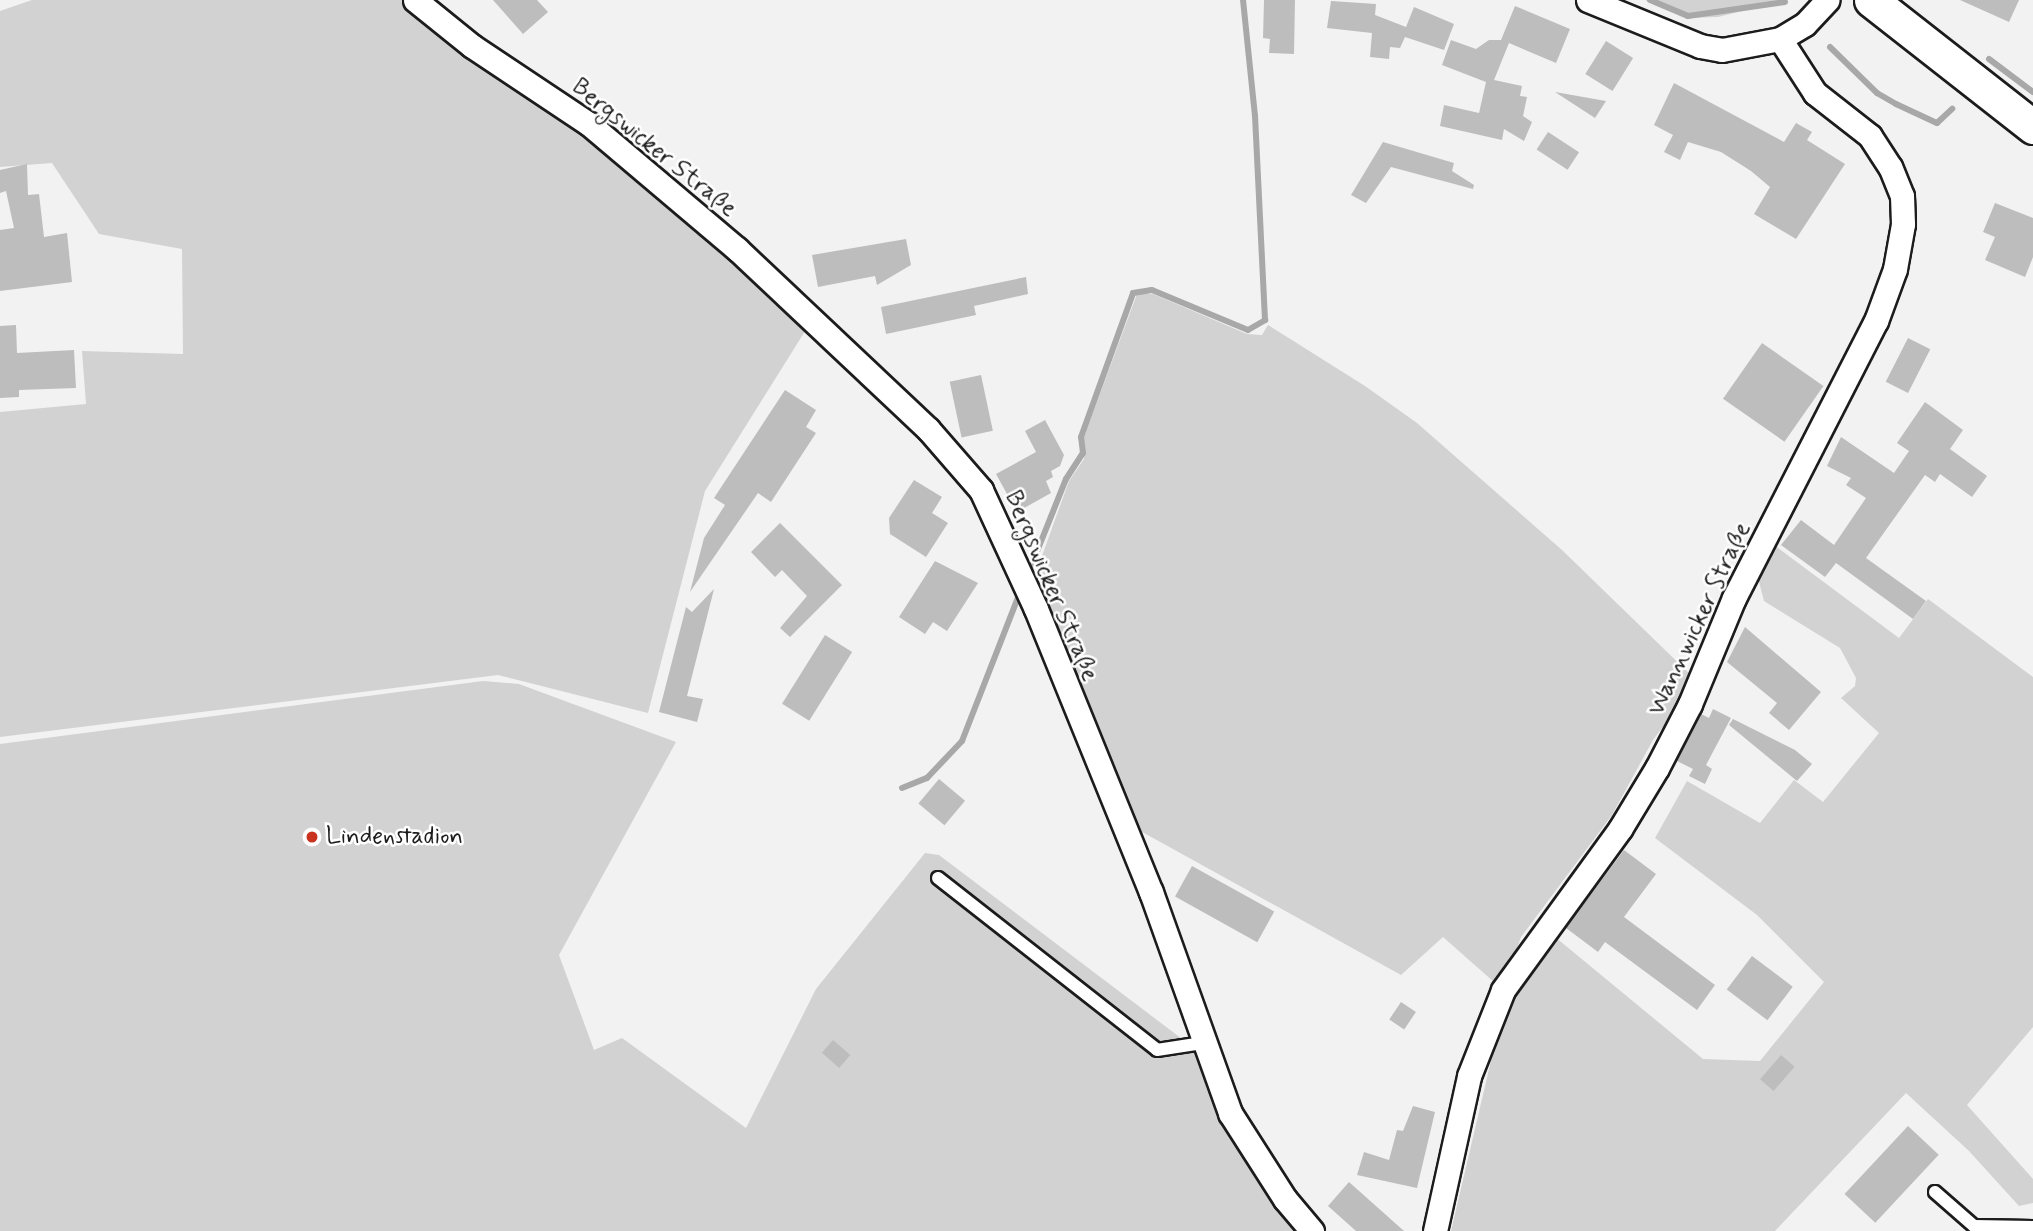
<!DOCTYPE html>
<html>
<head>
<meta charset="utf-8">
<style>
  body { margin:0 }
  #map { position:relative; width:2033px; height:1231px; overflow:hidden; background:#f2f2f2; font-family:Mynerve,sans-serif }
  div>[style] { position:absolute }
  .green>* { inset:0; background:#d2d2d2 }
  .stream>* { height:6px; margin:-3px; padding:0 3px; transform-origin:3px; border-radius:3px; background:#a8a8a8 }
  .building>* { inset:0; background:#bdbdbd; transform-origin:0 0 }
  .roads { filter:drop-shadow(2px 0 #1c1c1c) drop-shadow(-2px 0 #1c1c1c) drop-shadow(0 2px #1c1c1c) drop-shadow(0 -2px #1c1c1c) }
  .lane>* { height:12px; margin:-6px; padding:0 6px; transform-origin:6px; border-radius:6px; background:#fff }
  .street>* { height:23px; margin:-11.5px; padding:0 11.5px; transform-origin:11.5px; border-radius:11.5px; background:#fff }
  .secondary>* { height:33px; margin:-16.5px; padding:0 16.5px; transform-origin:16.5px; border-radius:16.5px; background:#fff }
  .dots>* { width:19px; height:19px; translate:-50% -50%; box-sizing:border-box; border:4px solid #fff; border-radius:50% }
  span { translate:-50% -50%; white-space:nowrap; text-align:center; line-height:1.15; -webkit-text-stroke:5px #fff; paint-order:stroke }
  .street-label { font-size:24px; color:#1c1c1c }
  .poi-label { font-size:24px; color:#1c1c1c }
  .left { translate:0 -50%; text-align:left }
</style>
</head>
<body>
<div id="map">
  <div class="green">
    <i style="clip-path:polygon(32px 0,402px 0,463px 55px,572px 122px,731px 254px,807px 328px,705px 491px,648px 713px,498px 675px,0 737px,0 412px,86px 404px,82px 351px,183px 354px,182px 249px,99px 234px,52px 163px,0 167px,0 11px)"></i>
    <i style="clip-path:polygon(1645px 0,1787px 0,1718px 17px,1687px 18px)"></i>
    <i style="clip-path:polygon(1137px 294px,1153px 294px,1247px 334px,1262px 335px,1268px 325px,1365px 386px,1417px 423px,1562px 550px,1697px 681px,1653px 740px,1612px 815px,1521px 937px,1503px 990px,1443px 937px,1401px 975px,1135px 828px,1034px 578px,1069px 481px,1084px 459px,1084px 437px)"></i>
    <i style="clip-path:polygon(1770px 542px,1899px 638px,1928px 599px,2033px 677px,2033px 1027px,1967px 1105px,2033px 1179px,2033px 1203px,2019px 1206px,1969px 1151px,1906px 1093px,1775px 1231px,1451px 1231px,1497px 1035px,1535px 951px,1549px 932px,1703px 1059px,1760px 1061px,1824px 982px,1757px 915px,1655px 838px,1687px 781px,1760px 823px,1794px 780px,1823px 802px,1879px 733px,1841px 698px,1855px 686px,1856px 678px,1840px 648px,1764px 601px,1757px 574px)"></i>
    <i style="clip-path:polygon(483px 681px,519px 684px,676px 742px,559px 955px,594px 1050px,622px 1038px,746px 1128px,816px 989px,925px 853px,939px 855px,1194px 1048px,1229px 1134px,1300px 1231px,0 1231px,0 744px)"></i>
  </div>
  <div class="stream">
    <i style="left:1650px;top:0;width:41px;rotate:22.8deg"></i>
    <i style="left:1688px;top:16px;width:98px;rotate:-8.2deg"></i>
    <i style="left:1830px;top:47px;width:66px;rotate:44.4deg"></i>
    <i style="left:1877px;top:93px;width:22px;rotate:30deg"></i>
    <i style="left:1896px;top:104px;width:45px;rotate:24.9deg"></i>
    <i style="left:1937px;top:123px;width:21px;rotate:-43deg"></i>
    <i style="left:1989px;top:59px;width:55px;rotate:36.9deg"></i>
    <i style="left:1030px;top:569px;width:97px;rotate:-68.2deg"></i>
    <i style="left:1066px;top:479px;width:31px;rotate:-57deg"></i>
    <i style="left:1083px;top:453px;width:16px;rotate:-97deg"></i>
    <i style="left:1081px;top:437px;width:153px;rotate:-70.1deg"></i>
    <i style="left:1133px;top:293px;width:19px;rotate:-9deg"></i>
    <i style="left:1152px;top:290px;width:104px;rotate:22.6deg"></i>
    <i style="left:1248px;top:330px;width:20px;rotate:-30deg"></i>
    <i style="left:1265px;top:320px;width:204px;rotate:-92.8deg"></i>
    <i style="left:1255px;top:116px;width:117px;rotate:-95.9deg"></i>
    <i style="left:902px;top:788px;width:27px;rotate:-22deg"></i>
    <i style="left:927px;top:778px;width:51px;rotate:-46.6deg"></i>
    <i style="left:962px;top:741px;width:155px;rotate:-68.7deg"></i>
  </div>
  <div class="building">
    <i style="clip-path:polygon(493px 0,537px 0,548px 12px,523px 34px)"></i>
    <i style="clip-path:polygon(1264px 0,1295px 0,1294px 54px,1269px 53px,1270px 39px,1263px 38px)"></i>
    <i style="clip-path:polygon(1960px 0,2019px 0,2009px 22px)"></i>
    <i style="clip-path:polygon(1331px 1px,1376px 4px,1375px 15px,1406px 27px,1414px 7px,1454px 24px,1444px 50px,1405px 37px,1400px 48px,1390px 47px,1389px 59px,1370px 57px,1372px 33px,1327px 28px)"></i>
    <i style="clip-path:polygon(1515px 6px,1570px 29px,1556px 63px,1509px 43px,1494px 80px,1522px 86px,1520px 96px,1527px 97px,1523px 116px,1532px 122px,1524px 141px,1504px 129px,1502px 140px,1440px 126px,1444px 105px,1479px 113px,1486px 82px,1442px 65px,1451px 40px,1476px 49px,1489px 40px,1501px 40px)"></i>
    <i style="left:1606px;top:41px;width:32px;height:39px;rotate:32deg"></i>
    <i style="clip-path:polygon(1674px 83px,1784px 142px,1796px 123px,1812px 132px,1807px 140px,1845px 164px,1796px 239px,1754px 214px,1770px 187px,1751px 171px,1721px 152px,1688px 142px,1680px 160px,1664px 152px,1673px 135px,1654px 125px)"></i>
    <i style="clip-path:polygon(1555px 92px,1606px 101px,1595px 118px)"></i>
    <i style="left:1548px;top:132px;width:37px;height:21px;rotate:33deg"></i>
    <i style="clip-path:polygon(1383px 142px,1454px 163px,1452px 171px,1474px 185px,1473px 189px,1391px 167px,1366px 203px,1351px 195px)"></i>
    <i style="clip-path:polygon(27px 164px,28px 195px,39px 194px,44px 237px,67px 233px,72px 282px,0 291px,0 230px,14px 228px,6px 191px,0 193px,0 170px)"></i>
    <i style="clip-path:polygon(1995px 203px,2033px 218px,2033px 257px,2025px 277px,1985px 260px,1995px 237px,1983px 232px)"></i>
    <i style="clip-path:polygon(906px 239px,911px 265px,877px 285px,875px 276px,818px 287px,812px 255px)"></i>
    <i style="clip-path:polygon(1026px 277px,1028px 294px,974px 306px,976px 315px,886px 334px,881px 307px)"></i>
    <i style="clip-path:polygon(16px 325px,17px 353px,74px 350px,76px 388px,19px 390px,19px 397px,0 398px,0 326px)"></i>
    <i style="left:1908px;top:338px;width:25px;height:49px;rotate:27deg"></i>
    <i style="left:1762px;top:343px;width:75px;height:68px;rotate:35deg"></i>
    <i style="left:981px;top:375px;width:57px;height:32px;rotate:78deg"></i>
    <i style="clip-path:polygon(785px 390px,816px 410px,806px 427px,816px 433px,771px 502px,758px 493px,690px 592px,704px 538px,725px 505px,714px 498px)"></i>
    <i style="clip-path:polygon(1925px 402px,1963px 430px,1950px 449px,1987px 476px,1972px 497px,1940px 474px,1935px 482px,1925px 475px,1866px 558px,1926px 601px,1913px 619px,1836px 563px,1825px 577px,1781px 545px,1801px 520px,1834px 545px,1866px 498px,1846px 485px,1851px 478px,1827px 466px,1841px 437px,1894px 473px,1909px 451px,1897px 443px)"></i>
    <i style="clip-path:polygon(1045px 420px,1064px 455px,1060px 466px,1051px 471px,1053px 477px,1046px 481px,1051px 493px,1017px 512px,996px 474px,1036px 452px,1025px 431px)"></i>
    <i style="clip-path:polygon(914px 480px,942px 497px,932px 513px,948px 523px,926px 557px,890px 534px,889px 518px)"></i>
    <i style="clip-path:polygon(780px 523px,842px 585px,790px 637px,780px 628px,807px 596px,782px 570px,775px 577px,751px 552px)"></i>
    <i style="clip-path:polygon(935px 561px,978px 583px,947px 631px,933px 622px,925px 634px,899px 617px)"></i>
    <i style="clip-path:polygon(714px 589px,687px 696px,703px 699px,697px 722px,659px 712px,686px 607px,692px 612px)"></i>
    <i style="clip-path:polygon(1745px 627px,1821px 692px,1789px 730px,1769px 713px,1777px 703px,1727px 662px)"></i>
    <i style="left:825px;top:635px;width:32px;height:81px;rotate:32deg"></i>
    <i style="clip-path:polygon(1713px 709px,1731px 718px,1706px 765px,1712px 769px,1705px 784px,1689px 776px,1693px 769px,1677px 761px,1701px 714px,1709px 718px)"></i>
    <i style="clip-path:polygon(1733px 719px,1795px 750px,1812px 764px,1797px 781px,1729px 725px)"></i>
    <i style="left:939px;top:779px;width:34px;height:32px;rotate:40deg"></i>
    <i style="clip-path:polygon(1624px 850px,1656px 874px,1624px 917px,1715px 985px,1697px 1010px,1605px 942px,1598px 952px,1566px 928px)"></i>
    <i style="left:1192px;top:866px;width:94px;height:35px;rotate:29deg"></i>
    <i style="left:1752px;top:956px;width:51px;height:42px;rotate:37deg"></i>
    <i style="left:1401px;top:1002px;width:18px;height:21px;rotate:34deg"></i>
    <i style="left:833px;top:1040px;width:23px;height:17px;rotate:41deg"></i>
    <i style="left:1781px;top:1055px;width:18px;height:32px;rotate:41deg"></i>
    <i style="clip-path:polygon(1413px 1106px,1435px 1112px,1417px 1188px,1357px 1175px,1364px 1152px,1389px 1160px,1397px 1130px,1403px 1131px)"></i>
    <i style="left:1908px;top:1126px;width:42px;height:93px;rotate:43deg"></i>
    <i style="clip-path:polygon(1349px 1182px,1404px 1231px,1356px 1231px,1328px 1206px)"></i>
  </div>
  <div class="roads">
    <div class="lane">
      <i style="left:938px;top:878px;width:278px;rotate:38.1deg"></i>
      <i style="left:1157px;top:1050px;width:46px;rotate:-8.8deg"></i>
      <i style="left:1935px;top:1192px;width:52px;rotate:41.1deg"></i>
      <i style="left:1974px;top:1226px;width:59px;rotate:1deg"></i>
    </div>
    <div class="street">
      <i style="left:415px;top:0;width:73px;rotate:38.9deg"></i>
      <i style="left:472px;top:46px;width:141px;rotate:33.7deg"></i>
      <i style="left:589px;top:124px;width:194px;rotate:40.2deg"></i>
      <i style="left:737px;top:249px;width:262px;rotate:43.3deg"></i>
      <i style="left:928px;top:429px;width:81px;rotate:49deg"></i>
      <i style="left:981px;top:490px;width:131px;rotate:65.2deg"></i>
      <i style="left:1036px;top:609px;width:305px;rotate:67.9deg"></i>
      <i style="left:1151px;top:892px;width:235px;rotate:70.3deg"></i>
      <i style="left:1230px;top:1113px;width:102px;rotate:57.4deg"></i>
      <i style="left:1285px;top:1199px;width:42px;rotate:49.8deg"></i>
      <i style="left:1588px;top:0;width:121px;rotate:22.3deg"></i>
      <i style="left:1700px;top:46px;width:22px;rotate:10deg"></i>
      <i style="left:1722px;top:50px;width:59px;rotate:-10.7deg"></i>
      <i style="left:1780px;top:39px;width:29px;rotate:-31deg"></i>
      <i style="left:1805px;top:24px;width:33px;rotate:-47deg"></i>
      <i style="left:1435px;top:1231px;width:159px;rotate:-77.6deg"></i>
      <i style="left:1469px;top:1076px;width:92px;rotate:-68.4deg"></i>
      <i style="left:1503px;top:990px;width:199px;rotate:-54deg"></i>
      <i style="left:1620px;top:829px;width:71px;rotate:-58.8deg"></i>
      <i style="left:1657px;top:768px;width:72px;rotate:-62.7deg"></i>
      <i style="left:1690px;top:704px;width:115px;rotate:-67.5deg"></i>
      <i style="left:1734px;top:598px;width:311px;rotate:-62.9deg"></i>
      <i style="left:1876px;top:321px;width:55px;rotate:-69.9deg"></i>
      <i style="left:1895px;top:269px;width:46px;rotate:-79.9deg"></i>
      <i style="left:1903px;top:224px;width:28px;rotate:-92deg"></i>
      <i style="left:1902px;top:196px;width:31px;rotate:-112deg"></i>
      <i style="left:1890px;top:167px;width:37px;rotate:-123deg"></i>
      <i style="left:1870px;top:136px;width:70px;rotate:-142deg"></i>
      <i style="left:1815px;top:93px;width:64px;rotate:-122.9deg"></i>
    </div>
    <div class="secondary">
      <i style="left:1871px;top:0;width:206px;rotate:38.1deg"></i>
    </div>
  </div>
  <div class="dots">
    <i style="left:312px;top:837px;background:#c8321e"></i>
  </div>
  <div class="street-label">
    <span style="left:654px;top:148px;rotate:39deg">Bergswicker Straße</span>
    <span style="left:1051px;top:586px;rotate:67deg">Bergswicker Straße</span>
    <span style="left:1700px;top:619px;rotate:-65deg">Wannwicker Straße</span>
  </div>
  <div class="poi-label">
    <span class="left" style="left:326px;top:837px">Lindenstadion</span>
  </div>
</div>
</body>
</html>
